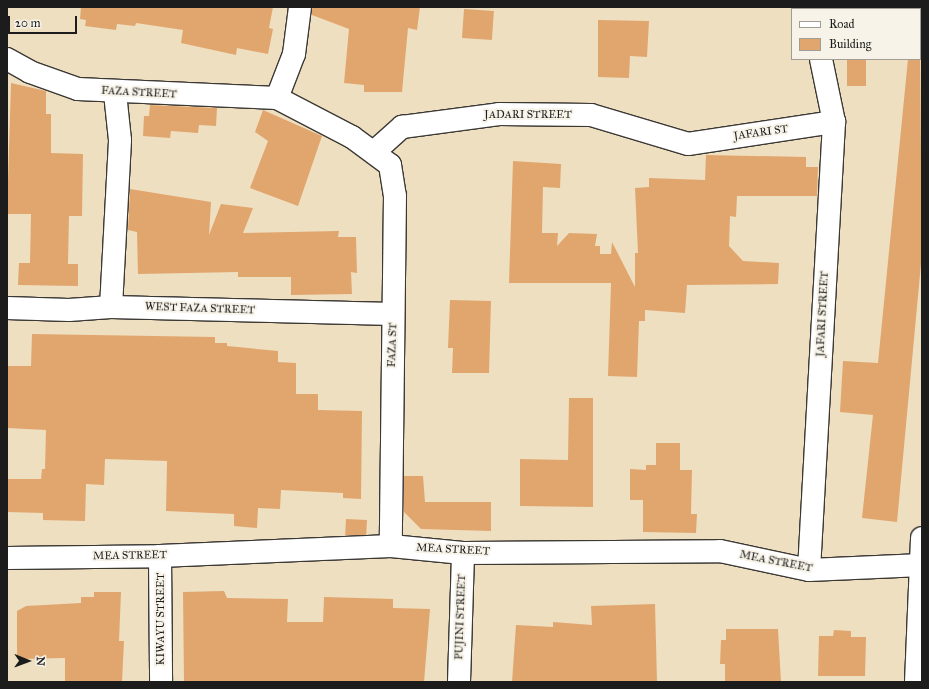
<!DOCTYPE html>
<html>
<head>
<meta charset="utf-8">
<style>
  body { margin:0 }
  #map { position:relative; width:929px; height:689px; overflow:hidden; background:#eedfc0; font-family:"IM FELL Great Primer",serif }
  div>[style] { position:absolute }
  .building>* { inset:0; background:#e1a66e; transform-origin:0 0 }
  .roads { filter:drop-shadow(1px 0 #3c3935) drop-shadow(-1px 0 #3c3935) drop-shadow(0 1px #3c3935) drop-shadow(0 -1px #3c3935) }
  .street>* { height:22px; margin:-11px; padding:0 11px; transform-origin:11px; border-radius:11px; background:#fff }
  span { translate:-50% -50%; white-space:nowrap; text-align:center; line-height:1.15; -webkit-text-stroke:4px #f7f3e8; paint-order:stroke }
  .street-label { font-size:11px; color:#1c1c1c }
  .frame { position:absolute; inset:0; border:8px solid #1c1c1c; pointer-events:none }
  .legend { position:absolute; left:791px; top:8px; width:130px; height:52px; box-sizing:border-box; background:#f7f3e8; border:1px solid #9f9d96; margin:0; padding:5px 7px; list-style:none; font-size:12px; color:#1c1c1c }
  .legend li { display:flex; align-items:center; gap:8px; height:20px }
  .legend b { width:20px; border:1px solid #9f9d96 }
  .north { position:absolute; left:8px; top:641px; width:40px; height:40px; -webkit-text-stroke:3px #f7f3e8; paint-order:stroke; rotate:91deg; font-size:11px; font-weight:700; line-height:16px; text-align:center; color:#1c1c1c }
  .north::after { content:''; display:block; margin:auto; width:14px; height:18px; background:#1c1c1c; clip-path:polygon(50% 0,100% 100%,50% 72%,0 100%) }
  .scale { position:absolute; left:8px; top:16px; width:69px; height:18px; box-sizing:border-box; border:2px solid #1c1c1c; border-top:0; padding-left:5px; font-size:12px; line-height:14px; white-space:nowrap; color:#1c1c1c; -webkit-text-stroke:3px #f7f3e8; paint-order:stroke }
</style>
</head>
<body>
<div id="map">
  <div class="building">
    <i style="clip-path:polygon(81px 7px,273px 7px,269px 28px,273px 29px,268px 54px,237px 48px,236px 55px,181px 43px,183px 30px,136px 23px,135px 26px,117px 24px,116px 30px,85px 26px,86px 20px,80px 19px)"></i>
    <i style="clip-path:polygon(312px 7px,420px 7px,417px 30px,408px 28px,402px 92px,364px 92px,364px 85px,344px 83px,349px 29px,312px 15px)"></i>
    <i style="left:464px;top:9px;width:30px;height:29px;rotate:4deg"></i>
    <i style="clip-path:polygon(598px 20px,649px 21px,647px 57px,630px 56px,629px 78px,598px 77px)"></i>
    <i style="clip-path:polygon(920px 47px,922px 253px,897px 522px,862px 518px,873px 415px,840px 412px,843px 361px,878px 363px,908px 59px,920px 59px)"></i>
    <i style="left:847px;top:59px;width:19px;height:27px"></i>
    <i style="clip-path:polygon(11px 83px,46px 91px,46px 114px,51px 114px,51px 153px,83px 154px,82px 216px,69px 216px,68px 264px,78px 264px,78px 286px,18px 285px,19px 263px,30px 263px,31px 214px,7px 214px)"></i>
    <i style="clip-path:polygon(150px 105px,217px 108px,216px 126px,199px 125px,198px 133px,171px 131px,170px 138px,143px 136px,144px 116px,149px 116px)"></i>
    <i style="clip-path:polygon(263px 110px,322px 136px,298px 206px,250px 188px,268px 141px,255px 132px)"></i>
    <i style="clip-path:polygon(706px 155px,806px 157px,806px 167px,818px 167px,817px 196px,737px 196px,736px 217px,730px 216px,729px 246px,743px 261px,779px 263px,778px 284px,687px 285px,685px 313px,645px 310px,645px 321px,639px 321px,637px 377px,608px 376px,611px 283px,509px 283px,513px 161px,561px 164px,560px 188px,543px 187px,542px 233px,558px 233px,557px 246px,569px 233px,597px 234px,595px 246px,600px 246px,600px 254px,611px 254px,612px 242px,635px 287px,635px 253px,638px 253px,635px 188px,649px 187px,649px 178px,705px 180px)"></i>
    <i style="clip-path:polygon(130px 189px,211px 202px,209px 235px,221px 204px,253px 208px,243px 233px,339px 231px,338px 237px,356px 237px,357px 273px,351px 272px,352px 294px,291px 295px,291px 277px,238px 277px,238px 272px,138px 274px,137px 232px,128px 230px)"></i>
    <i style="clip-path:polygon(450px 300px,491px 301px,489px 373px,452px 373px,453px 348px,448px 348px)"></i>
    <i style="clip-path:polygon(32px 334px,215px 337px,215px 343px,227px 343px,227px 346px,278px 351px,278px 362px,296px 363px,296px 394px,318px 394px,318px 410px,362px 411px,361px 499px,343px 498px,343px 493px,281px 490px,280px 509px,258px 508px,257px 528px,234px 526px,234px 514px,166px 511px,167px 461px,105px 459px,104px 485px,86px 484px,85px 521px,43px 520px,43px 513px,7px 512px,7px 479px,41px 479px,42px 469px,45px 469px,46px 430px,7px 428px,7px 366px,31px 366px)"></i>
    <i style="clip-path:polygon(569px 398px,593px 398px,593px 507px,520px 506px,520px 459px,568px 460px)"></i>
    <i style="clip-path:polygon(656px 443px,680px 443px,680px 470px,692px 470px,691px 514px,697px 514px,696px 533px,643px 532px,643px 500px,630px 500px,630px 469px,646px 470px,646px 465px,656px 465px)"></i>
    <i style="clip-path:polygon(404px 476px,423px 476px,425px 502px,491px 502px,491px 531px,421px 529px,404px 512px)"></i>
    <i style="left:346px;top:519px;width:21px;height:16px;rotate:3deg"></i>
    <i style="clip-path:polygon(224px 591px,227px 598px,288px 599px,287px 622px,323px 622px,324px 597px,393px 599px,393px 608px,430px 609px,424px 682px,184px 682px,183px 592px)"></i>
    <i style="clip-path:polygon(94px 592px,121px 592px,119px 641px,124px 641px,122px 682px,65px 682px,65px 658px,17px 659px,17px 611px,26px 606px,81px 603px,81px 597px,94px 597px)"></i>
    <i style="clip-path:polygon(655px 604px,657px 682px,512px 682px,516px 625px,553px 627px,553px 622px,592px 625px,591px 606px)"></i>
    <i style="clip-path:polygon(726px 629px,778px 629px,781px 682px,725px 682px,725px 664px,720px 664px,721px 640px,726px 640px)"></i>
    <i style="clip-path:polygon(834px 630px,851px 631px,851px 637px,866px 637px,865px 676px,818px 676px,819px 636px,833px 636px)"></i>
  </div>
  <div class="roads">
    <div class="street">
      <i style="left:815px;top:7px;width:2px;rotate:90deg"></i>
      <i style="left:7px;top:59px;width:26px;rotate:29deg"></i>
      <i style="left:30px;top:72px;width:51px;rotate:19.5deg"></i>
      <i style="left:78px;top:89px;width:199px;rotate:2.6deg"></i>
      <i style="left:277px;top:98px;width:85px;rotate:27.5deg"></i>
      <i style="left:352px;top:137px;width:47px;rotate:36.4deg"></i>
      <i style="left:390px;top:165px;width:31px;rotate:81deg"></i>
      <i style="left:395px;top:196px;width:350px;rotate:90.7deg"></i>
      <i style="left:277px;top:98px;width:47px;rotate:-68.9deg"></i>
      <i style="left:294px;top:54px;width:47px;rotate:-82.7deg"></i>
      <i style="left:374px;top:152px;width:38px;rotate:-42deg"></i>
      <i style="left:402px;top:127px;width:98px;rotate:-7.6deg"></i>
      <i style="left:499px;top:114px;width:92px;rotate:0.6deg"></i>
      <i style="left:591px;top:115px;width:101px;rotate:16.6deg"></i>
      <i style="left:688px;top:144px;width:148px;rotate:-8.6deg"></i>
      <i style="left:111px;top:307px;width:167px;rotate:-86.9deg"></i>
      <i style="left:120px;top:140px;width:47px;rotate:-96.1deg"></i>
      <i style="left:7px;top:308px;width:62px;rotate:1.8deg"></i>
      <i style="left:69px;top:310px;width:42px;rotate:-4.1deg"></i>
      <i style="left:111px;top:307px;width:282px;rotate:1.4deg"></i>
      <i style="left:160px;top:556px;width:126px;rotate:89.5deg"></i>
      <i style="left:7px;top:558px;width:153px;rotate:-0.7deg"></i>
      <i style="left:160px;top:556px;width:231px;rotate:-2.5deg"></i>
      <i style="left:391px;top:546px;width:72px;rotate:5.6deg"></i>
      <i style="left:463px;top:553px;width:257px;rotate:-0.4deg"></i>
      <i style="left:720px;top:551px;width:91px;rotate:12.1deg"></i>
      <i style="left:809px;top:570px;width:113px;rotate:-2.5deg"></i>
      <i style="left:809px;top:570px;width:449px;rotate:-86.8deg"></i>
      <i style="left:834px;top:122px;width:64px;rotate:-101.7deg"></i>
      <i style="left:459px;top:682px;width:129px;rotate:-88.2deg"></i>
      <i style="left:916px;top:682px;width:144px;rotate:-87.6deg"></i>
    </div>
  </div>
  <div class="street-label">
    <span style="left:139px;top:93px;rotate:3deg">FAZA STREET</span>
    <span style="left:528px;top:115px">JADARI STREET</span>
    <span style="left:761px;top:133px;rotate:-8deg">JAFARI ST</span>
    <span style="left:200px;top:309px;rotate:2deg">WEST FAZA STREET</span>
    <span style="left:823px;top:314px;rotate:-87deg">JAFARI STREET</span>
    <span style="left:393px;top:345px;rotate:-88deg">FAZA ST</span>
    <span style="left:453px;top:550px;rotate:3deg">MEA STREET</span>
    <span style="left:130px;top:556px;rotate:-1deg">MEA STREET</span>
    <span style="left:776px;top:562px;rotate:11deg">MEA STREET</span>
    <span style="left:461px;top:617px;rotate:-88deg">PUJINI STREET</span>
    <span style="left:161px;top:619px;rotate:-90deg">KIWAYU STREET</span>
  </div>
  <div class="frame"></div>
  <ul class="legend">
  <li><b style="height:5px;background:#fff"></b>Road</li>
  <li><b style="height:11px;background:#e1a66e"></b>Building</li>
  </ul>
  <div class="north">N</div>
  <div class="scale">20 m</div>
</div>
</body>
</html>
